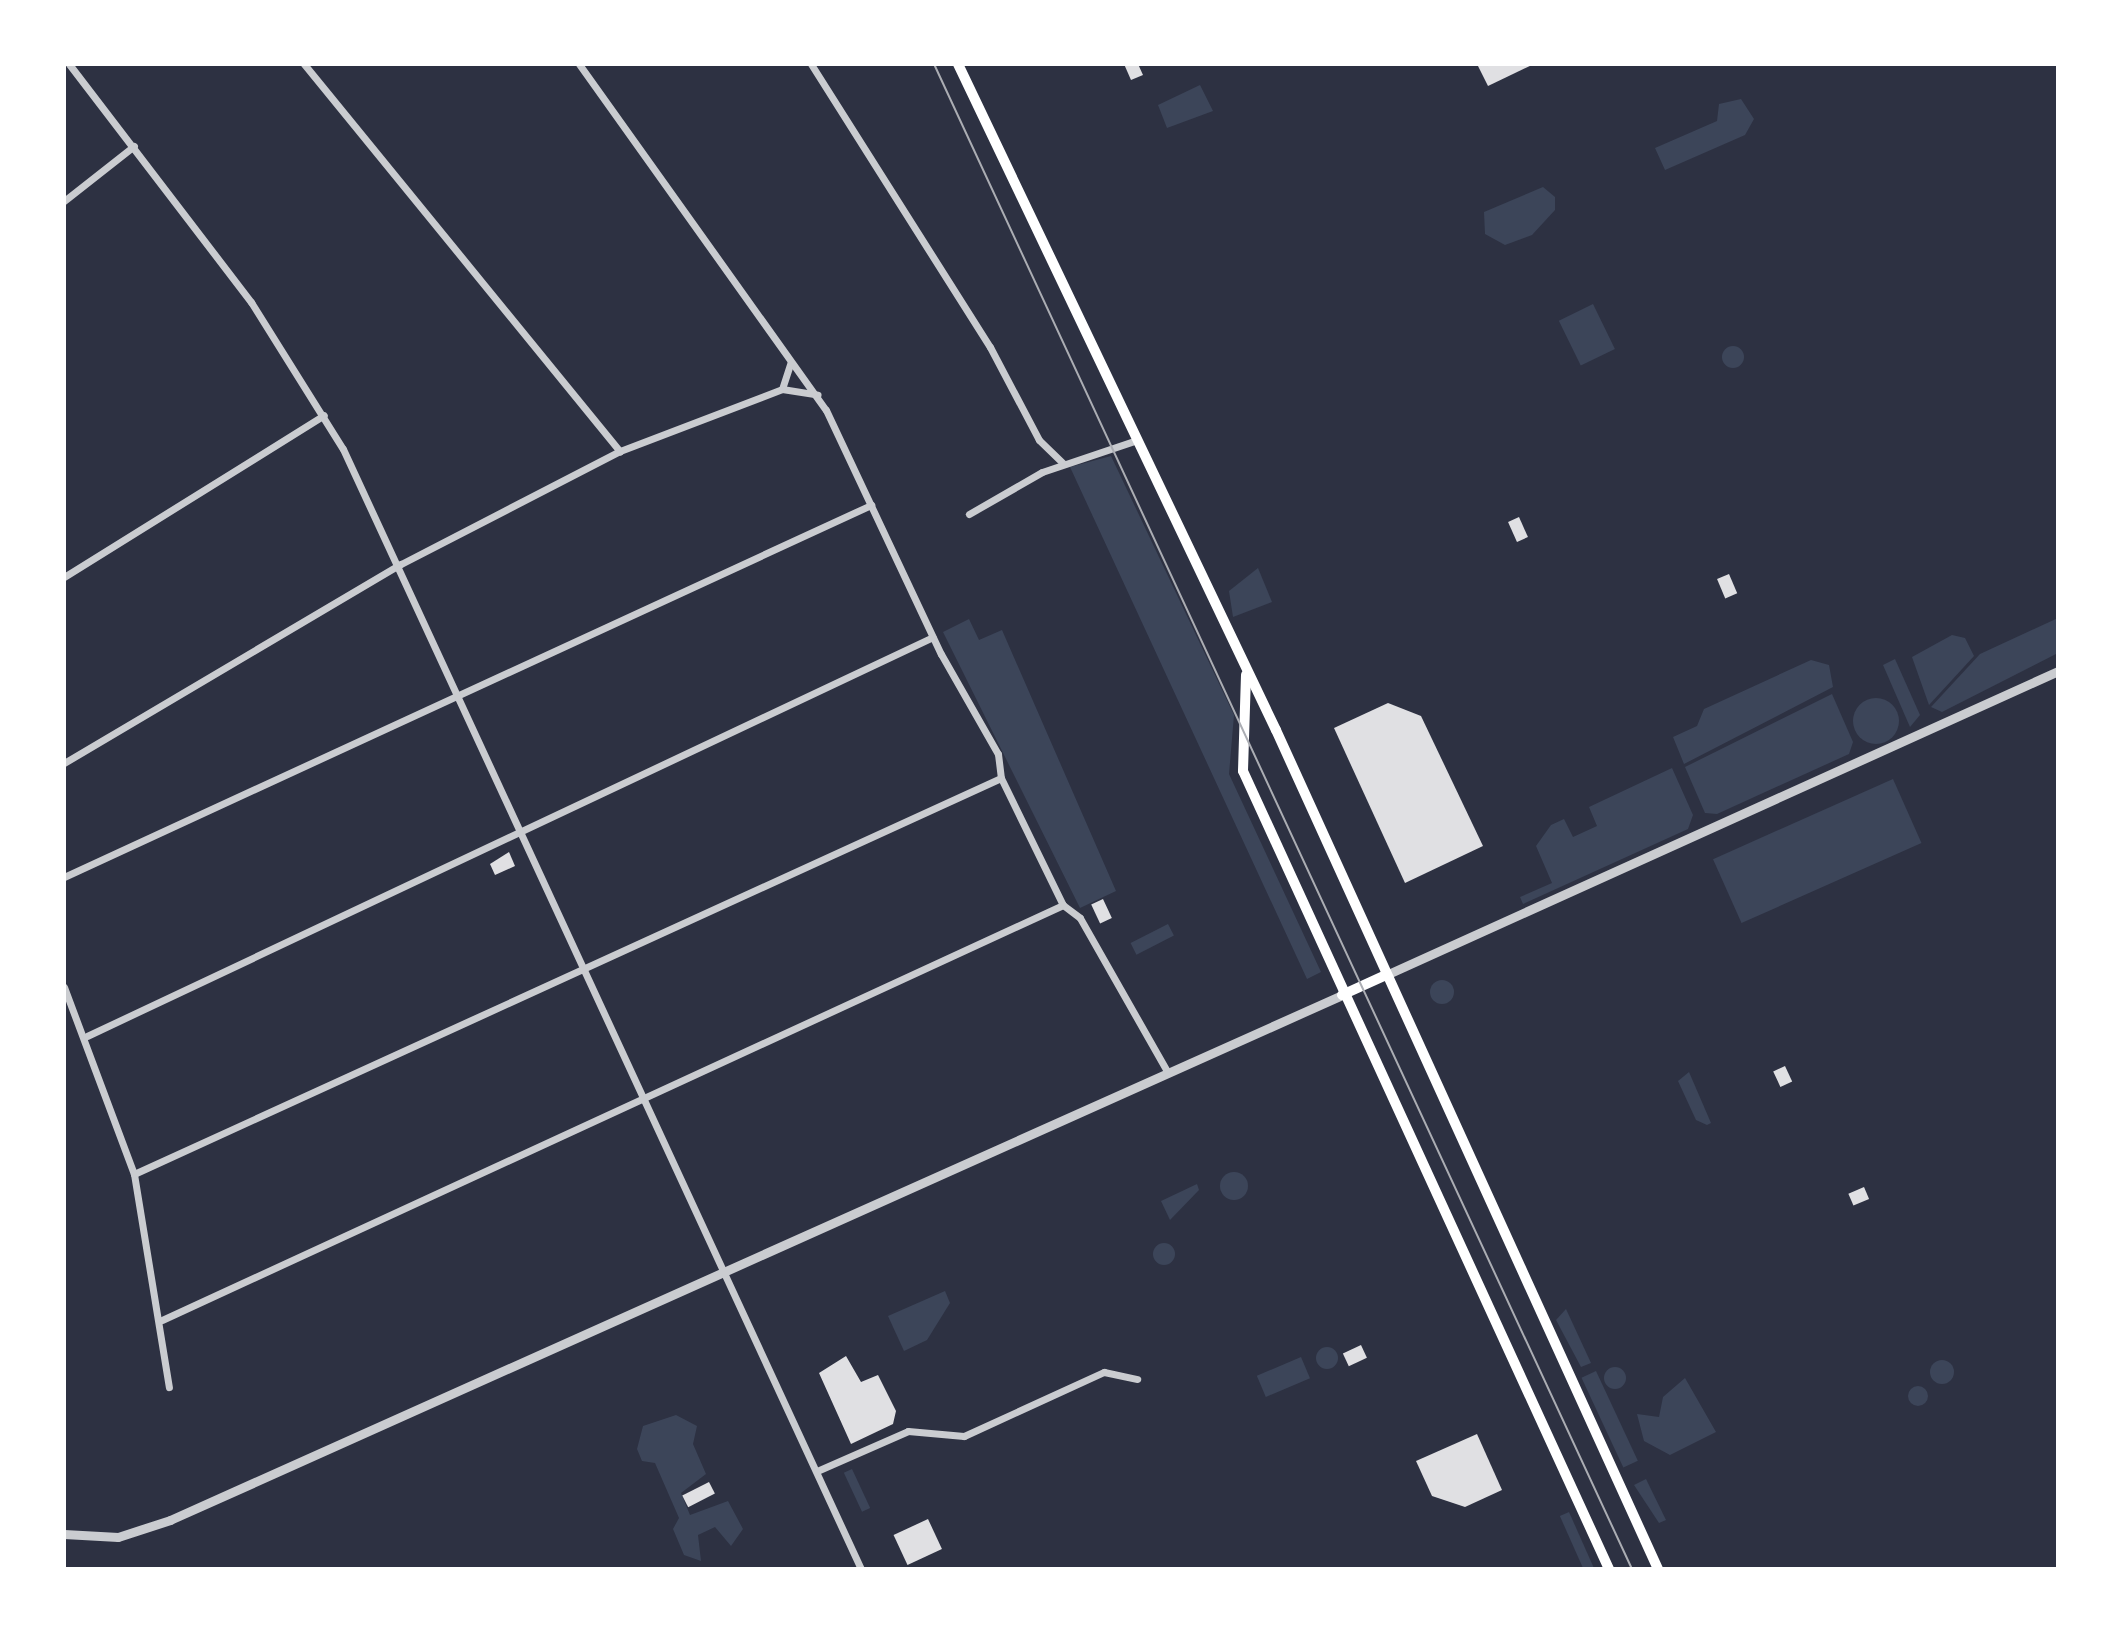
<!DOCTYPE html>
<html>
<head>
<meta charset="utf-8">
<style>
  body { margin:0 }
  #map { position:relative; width:2122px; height:1633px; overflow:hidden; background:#2d3142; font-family:"Alegreya Sans",sans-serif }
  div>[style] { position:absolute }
  .green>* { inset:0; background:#3c4559; transform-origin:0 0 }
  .round { border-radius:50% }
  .building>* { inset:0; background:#e0e0e3; transform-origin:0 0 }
  .minor>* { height:7px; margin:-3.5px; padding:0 3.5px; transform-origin:3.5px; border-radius:3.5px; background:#caccd0 }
  .tertiary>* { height:9px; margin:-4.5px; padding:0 4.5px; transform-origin:4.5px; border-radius:4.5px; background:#caccd0 }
  .secondary>* { height:10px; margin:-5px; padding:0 5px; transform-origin:5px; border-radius:5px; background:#fff }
  .tram>* { height:2px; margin:-1px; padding:0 1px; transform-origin:1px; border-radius:1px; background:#abadb3 }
  span { translate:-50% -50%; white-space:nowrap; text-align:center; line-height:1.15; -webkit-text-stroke:7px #fff; paint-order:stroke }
  .frame { position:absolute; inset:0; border:66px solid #fff; pointer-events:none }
</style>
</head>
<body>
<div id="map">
  <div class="green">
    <i style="clip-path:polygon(1200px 85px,1213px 111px,1167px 128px,1158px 105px)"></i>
    <i style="clip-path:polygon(1741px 99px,1754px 119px,1745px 135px,1665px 170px,1655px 148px,1717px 121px,1719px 104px)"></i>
    <i style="clip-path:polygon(1543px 187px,1555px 197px,1555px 210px,1532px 235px,1505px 245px,1485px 234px,1484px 212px)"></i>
    <i style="left:1593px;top:304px;width:50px;height:38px;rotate:64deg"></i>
    <i class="round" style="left:1722px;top:346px;width:22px;height:22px"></i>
    <i style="clip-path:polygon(1111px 456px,1234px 715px,1229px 774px,1321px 972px,1307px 979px,1070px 467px)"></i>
    <i style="clip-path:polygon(1258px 568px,1272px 602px,1233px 617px,1229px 591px)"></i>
    <i style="clip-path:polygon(2058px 618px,2058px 653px,1942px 712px,1931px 707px,1980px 654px)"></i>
    <i style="clip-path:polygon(969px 619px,979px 640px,1002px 630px,1116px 891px,1080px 908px,943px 632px)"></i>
    <i style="clip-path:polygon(1952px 635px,1965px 638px,1974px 656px,1929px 705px,1912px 657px)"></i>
    <i style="clip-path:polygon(1895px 659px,1920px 715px,1910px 727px,1883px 665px)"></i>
    <i style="clip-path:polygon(1811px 660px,1829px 665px,1833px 687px,1684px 764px,1673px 737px,1697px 726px,1704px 709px)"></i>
    <i style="clip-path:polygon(1832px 694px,1853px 742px,1849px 754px,1717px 814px,1705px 813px,1685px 767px)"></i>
    <i class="round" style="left:1853px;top:698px;width:46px;height:46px"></i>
    <i style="clip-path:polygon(1672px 768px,1693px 815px,1688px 829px,1523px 904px,1520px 897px,1552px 883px,1536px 846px,1551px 825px,1564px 819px,1573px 837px,1597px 826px,1589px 807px)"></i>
    <i style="left:1893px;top:779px;width:70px;height:197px;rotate:66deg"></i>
    <i style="left:1168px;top:924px;width:13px;height:42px;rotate:63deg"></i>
    <i class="round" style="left:1430px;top:980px;width:24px;height:24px"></i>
    <i style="clip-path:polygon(1689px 1072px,1711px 1123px,1707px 1125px,1696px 1120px,1678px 1081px)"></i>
    <i class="round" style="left:1220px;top:1172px;width:28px;height:28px"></i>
    <i style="clip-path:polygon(1197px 1184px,1199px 1190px,1170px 1220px,1161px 1201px)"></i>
    <i class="round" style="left:1153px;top:1243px;width:22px;height:22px"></i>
    <i style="clip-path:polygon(945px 1291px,950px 1303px,927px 1340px,904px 1351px,888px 1316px)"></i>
    <i style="clip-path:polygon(1566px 1309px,1591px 1363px,1581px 1367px,1556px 1320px)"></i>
    <i class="round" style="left:1316px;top:1347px;width:22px;height:22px"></i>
    <i style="left:1301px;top:1357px;width:23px;height:48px;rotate:67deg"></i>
    <i class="round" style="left:1930px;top:1360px;width:24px;height:24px"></i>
    <i class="round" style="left:1604px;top:1367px;width:22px;height:22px"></i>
    <i style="left:1596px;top:1371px;width:99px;height:16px;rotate:65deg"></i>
    <i style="clip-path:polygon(1685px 1378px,1716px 1432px,1670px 1455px,1644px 1441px,1637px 1414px,1659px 1417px,1663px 1397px)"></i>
    <i class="round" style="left:1908px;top:1386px;width:20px;height:20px"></i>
    <i style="clip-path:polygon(676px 1415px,697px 1426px,693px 1444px,706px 1474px,681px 1493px,690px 1515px,728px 1501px,743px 1529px,731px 1546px,715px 1527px,698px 1535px,701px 1561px,684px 1555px,673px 1529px,679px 1518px,655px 1463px,642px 1461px,637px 1449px,643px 1426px)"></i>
    <i style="left:852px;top:1469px;width:43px;height:9px;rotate:65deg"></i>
    <i style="clip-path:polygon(1646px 1479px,1666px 1520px,1659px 1523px,1634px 1485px)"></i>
    <i style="left:1569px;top:1512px;width:62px;height:10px;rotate:66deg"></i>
  </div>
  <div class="building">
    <i style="clip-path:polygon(1124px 64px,1138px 64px,1143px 75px,1131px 80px)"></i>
    <i style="clip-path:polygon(1477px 64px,1534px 64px,1488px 86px)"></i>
    <i style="left:1519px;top:517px;width:22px;height:12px;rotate:66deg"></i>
    <i style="left:1729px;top:574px;width:21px;height:13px;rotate:67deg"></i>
    <i style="clip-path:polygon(1388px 703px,1421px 716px,1483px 846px,1405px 883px,1334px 728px)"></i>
    <i style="clip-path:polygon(509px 852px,515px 866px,495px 875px,490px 864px)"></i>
    <i style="left:1103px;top:899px;width:21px;height:13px;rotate:65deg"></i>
    <i style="left:1785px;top:1066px;width:17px;height:13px;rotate:65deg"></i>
    <i style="left:1864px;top:1187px;width:13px;height:17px;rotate:67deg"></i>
    <i style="left:1361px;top:1345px;width:14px;height:20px;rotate:65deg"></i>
    <i style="clip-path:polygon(846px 1356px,861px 1382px,878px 1375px,896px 1411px,893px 1424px,851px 1444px,819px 1373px)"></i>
    <i style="clip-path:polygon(1477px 1434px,1502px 1490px,1465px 1507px,1432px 1496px,1416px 1461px)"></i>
    <i style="left:709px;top:1482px;width:13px;height:30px;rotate:63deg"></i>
    <i style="left:928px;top:1519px;width:33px;height:38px;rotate:65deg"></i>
  </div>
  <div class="minor">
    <i style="left:69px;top:64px;width:300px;rotate:52.6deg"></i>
    <i style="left:251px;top:302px;width:173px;rotate:58deg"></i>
    <i style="left:343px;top:449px;width:1234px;rotate:65.18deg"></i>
    <i style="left:304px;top:64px;width:500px;rotate:50.8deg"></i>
    <i style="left:579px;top:64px;width:425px;rotate:54.5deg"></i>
    <i style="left:826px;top:410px;width:270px;rotate:64.8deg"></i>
    <i style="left:941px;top:654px;width:115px;rotate:60.3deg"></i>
    <i style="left:998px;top:754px;width:24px;rotate:83deg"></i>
    <i style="left:1001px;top:778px;width:141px;rotate:64deg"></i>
    <i style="left:1063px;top:905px;width:21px;rotate:37deg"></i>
    <i style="left:1080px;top:918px;width:178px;rotate:60.4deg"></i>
    <i style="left:811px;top:64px;width:335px;rotate:57.7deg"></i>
    <i style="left:990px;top:347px;width:105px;rotate:62.2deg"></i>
    <i style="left:1039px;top:440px;width:33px;rotate:44deg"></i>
    <i style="left:64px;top:201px;width:89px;rotate:-38.2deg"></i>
    <i style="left:782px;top:389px;width:36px;rotate:9deg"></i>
    <i style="left:969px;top:514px;width:84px;rotate:-29.9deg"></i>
    <i style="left:1042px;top:472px;width:100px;rotate:-18.6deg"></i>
    <i style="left:64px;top:577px;width:306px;rotate:-31.9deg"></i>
    <i style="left:64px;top:763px;width:391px;rotate:-30.6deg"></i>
    <i style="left:401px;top:564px;width:246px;rotate:-27.3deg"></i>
    <i style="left:620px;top:451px;width:173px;rotate:-20.9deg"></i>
    <i style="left:782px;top:389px;width:28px;rotate:-72deg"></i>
    <i style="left:64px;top:877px;width:889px;rotate:-24.75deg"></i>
    <i style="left:64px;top:987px;width:200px;rotate:69.5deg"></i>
    <i style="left:134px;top:1174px;width:216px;rotate:80.7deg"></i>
    <i style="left:87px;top:1036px;width:935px;rotate:-25.25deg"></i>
    <i style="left:134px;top:1174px;width:953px;rotate:-24.55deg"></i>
    <i style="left:162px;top:1320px;width:992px;rotate:-24.73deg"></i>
    <i style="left:817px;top:1471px;width:99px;rotate:-23.7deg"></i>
    <i style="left:908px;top:1431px;width:56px;rotate:5.1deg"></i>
    <i style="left:964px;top:1436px;width:154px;rotate:-24.6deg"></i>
    <i style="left:1104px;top:1372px;width:34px;rotate:12deg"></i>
  </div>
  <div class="tertiary">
    <i style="left:1386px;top:975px;width:738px;rotate:-24.34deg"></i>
    <i style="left:64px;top:1534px;width:54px;rotate:3.2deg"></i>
    <i style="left:118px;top:1537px;width:55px;rotate:-18.1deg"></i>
    <i style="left:170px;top:1520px;width:1284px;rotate:-24.13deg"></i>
  </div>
  <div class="secondary">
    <i style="left:958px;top:64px;width:738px;rotate:64.48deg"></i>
    <i style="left:1276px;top:730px;width:922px;rotate:65.52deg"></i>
    <i style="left:1246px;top:675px;width:96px;rotate:91.8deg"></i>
    <i style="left:1243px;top:771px;width:878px;rotate:65.36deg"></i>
    <i style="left:1342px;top:995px;width:48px;rotate:-24.4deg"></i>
  </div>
  <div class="tram">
    <i style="left:934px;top:64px;width:1659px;rotate:65.12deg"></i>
  </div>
  <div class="frame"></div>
</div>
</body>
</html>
